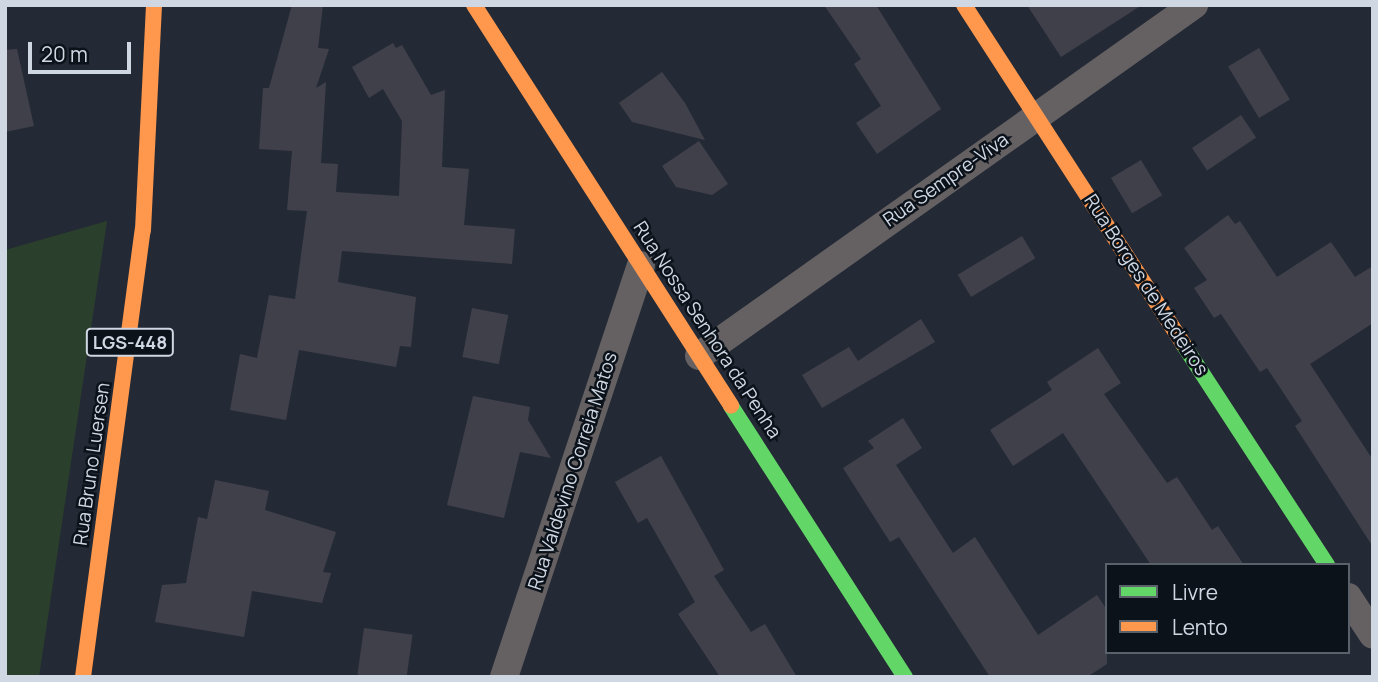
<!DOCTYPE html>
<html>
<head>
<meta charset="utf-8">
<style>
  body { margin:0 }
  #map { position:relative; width:1378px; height:682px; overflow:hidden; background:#242a35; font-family:Manrope,sans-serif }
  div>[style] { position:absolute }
  .green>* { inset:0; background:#2b3f2d }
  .building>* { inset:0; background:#40404a; transform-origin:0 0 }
  .street>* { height:28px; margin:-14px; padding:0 14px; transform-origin:14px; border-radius:14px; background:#656163 }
  .fast>* { height:16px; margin:-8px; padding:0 8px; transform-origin:8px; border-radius:8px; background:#63d668 }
  .slow>* { height:16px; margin:-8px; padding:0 8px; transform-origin:8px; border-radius:8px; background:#ff974d }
  span { translate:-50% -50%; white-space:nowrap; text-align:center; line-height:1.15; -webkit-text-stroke:5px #0c121a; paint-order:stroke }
  .shield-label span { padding:2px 5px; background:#0c121a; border:2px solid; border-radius:5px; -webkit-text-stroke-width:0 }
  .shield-label { font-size:18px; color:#cfd7e3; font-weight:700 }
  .street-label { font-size:19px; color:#cfd7e3 }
  .frame { position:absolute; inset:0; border:7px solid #cfd7e3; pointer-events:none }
  .legend { position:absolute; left:1105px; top:563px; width:245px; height:91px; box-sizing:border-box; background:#0c121a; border:2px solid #5a616a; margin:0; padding:9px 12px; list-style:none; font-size:21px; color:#cfd7e3 }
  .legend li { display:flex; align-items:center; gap:14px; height:35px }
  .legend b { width:35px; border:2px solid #5a616a }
  .scale { position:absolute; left:28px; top:42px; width:103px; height:32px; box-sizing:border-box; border:4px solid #cfd7e3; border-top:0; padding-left:9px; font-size:21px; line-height:24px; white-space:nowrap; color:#cfd7e3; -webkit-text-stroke:5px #0c121a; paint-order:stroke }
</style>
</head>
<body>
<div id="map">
  <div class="green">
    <i style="clip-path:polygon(107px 221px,39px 677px,5px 677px,5px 250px)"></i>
  </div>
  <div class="building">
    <i style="clip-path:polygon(292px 5px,323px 5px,318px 48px,329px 49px,316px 88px,326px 82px,321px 163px,338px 164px,336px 192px,399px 196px,402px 121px,383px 89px,369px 98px,352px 67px,393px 43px,396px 48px,402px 45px,431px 95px,445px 90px,442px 167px,469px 169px,464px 225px,515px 229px,512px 264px,342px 251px,338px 282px,416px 297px,411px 347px,400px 346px,396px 367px,299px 350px,286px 420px,230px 410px,240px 354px,257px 358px,269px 295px,295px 299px,307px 211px,287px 210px,292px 151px,259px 149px,263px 88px,269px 88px)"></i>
    <i style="clip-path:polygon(824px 5px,876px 5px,941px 109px,877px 154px,856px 123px,881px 106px,854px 64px,861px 59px)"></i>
    <i style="clip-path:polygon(1027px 5px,1142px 5px,1061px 57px)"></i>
    <i style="left:1259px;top:48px;width:60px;height:36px;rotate:59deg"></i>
    <i style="clip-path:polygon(17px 49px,34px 126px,5px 132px,5px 50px)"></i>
    <i style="clip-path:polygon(662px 72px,685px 103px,705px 140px,632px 122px,619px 103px)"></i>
    <i style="left:1241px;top:115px;width:27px;height:59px;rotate:56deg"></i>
    <i style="clip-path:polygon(699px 141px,728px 184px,712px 195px,676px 187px,662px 166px)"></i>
    <i style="left:1141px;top:160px;width:41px;height:35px;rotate:59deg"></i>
    <i style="clip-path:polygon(1228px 215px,1235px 224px,1240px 221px,1277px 277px,1331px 242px,1355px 277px,1373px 266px,1373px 323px,1310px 364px,1373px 460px,1373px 547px,1295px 426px,1302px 421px,1267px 368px,1260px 372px,1221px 314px,1214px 318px,1194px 288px,1207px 280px,1184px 248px)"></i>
    <i style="left:1022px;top:236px;width:26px;height:75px;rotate:59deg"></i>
    <i style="left:472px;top:308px;width:37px;height:50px;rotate:11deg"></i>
    <i style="clip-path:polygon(921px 319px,935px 342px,822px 408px,802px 375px,849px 347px,858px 361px)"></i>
    <i style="clip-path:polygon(1098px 348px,1121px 383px,1104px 394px,1167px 483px,1177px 477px,1212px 530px,1218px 526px,1244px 565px,1151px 565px,1063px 433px,1013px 466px,990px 430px,1052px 390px,1047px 382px)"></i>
    <i style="clip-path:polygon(473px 396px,530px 407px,528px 420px,551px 458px,520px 452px,504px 518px,447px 505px)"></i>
    <i style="clip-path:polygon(903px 418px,922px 448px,896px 465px,953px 553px,975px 537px,1038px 635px,1097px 595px,1107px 610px,1107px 664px,1087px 677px,990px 677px,899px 537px,890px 542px,843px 468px,874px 448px,868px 441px)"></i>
    <i style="clip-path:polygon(661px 456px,724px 570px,714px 576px,751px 632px,765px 624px,797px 677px,720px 677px,678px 614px,695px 602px,647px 518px,638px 523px,615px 482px)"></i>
    <i style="clip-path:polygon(215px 480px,269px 491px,265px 510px,336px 532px,323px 572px,331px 573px,322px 603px,252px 591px,244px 637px,155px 622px,162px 585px,186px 583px,198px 517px,207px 519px)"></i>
    <i style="left:364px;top:628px;width:49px;height:47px;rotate:8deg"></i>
  </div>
  <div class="street">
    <i style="left:699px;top:356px;width:607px;rotate:-35.34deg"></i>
    <i style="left:1348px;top:597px;width:45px;rotate:56.7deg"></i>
    <i style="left:504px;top:677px;width:434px;rotate:-71.6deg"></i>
  </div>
  <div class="fast">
    <i style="left:1183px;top:344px;width:264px;rotate:56.9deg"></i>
    <i style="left:731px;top:406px;width:322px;rotate:57.3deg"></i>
  </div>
  <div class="slow">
    <i style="left:474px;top:5px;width:476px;rotate:57.3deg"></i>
    <i style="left:964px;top:5px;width:404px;rotate:57.1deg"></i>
    <i style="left:83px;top:677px;width:451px;rotate:-82.4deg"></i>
    <i style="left:143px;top:230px;width:225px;rotate:-87.2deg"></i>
  </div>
  <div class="shield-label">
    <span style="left:130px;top:342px">LGS-448</span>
  </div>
  <div class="street-label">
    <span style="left:946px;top:180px;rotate:-35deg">Rua Sempre-Viva</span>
    <span style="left:1146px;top:285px;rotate:57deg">Rua Borges de Medeiros</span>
    <span style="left:707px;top:330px;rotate:57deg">Rua Nossa Senhora da Penha</span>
    <span style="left:92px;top:464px;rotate:-82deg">Rua Bruno Luersen</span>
    <span style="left:573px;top:471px;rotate:-72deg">Rua Valdevino Correia Matos</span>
  </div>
  <div class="frame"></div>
  <ul class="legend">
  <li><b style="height:9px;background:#63d668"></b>Livre</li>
  <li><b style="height:9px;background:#ff974d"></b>Lento</li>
  </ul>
  <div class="scale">20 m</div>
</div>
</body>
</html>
